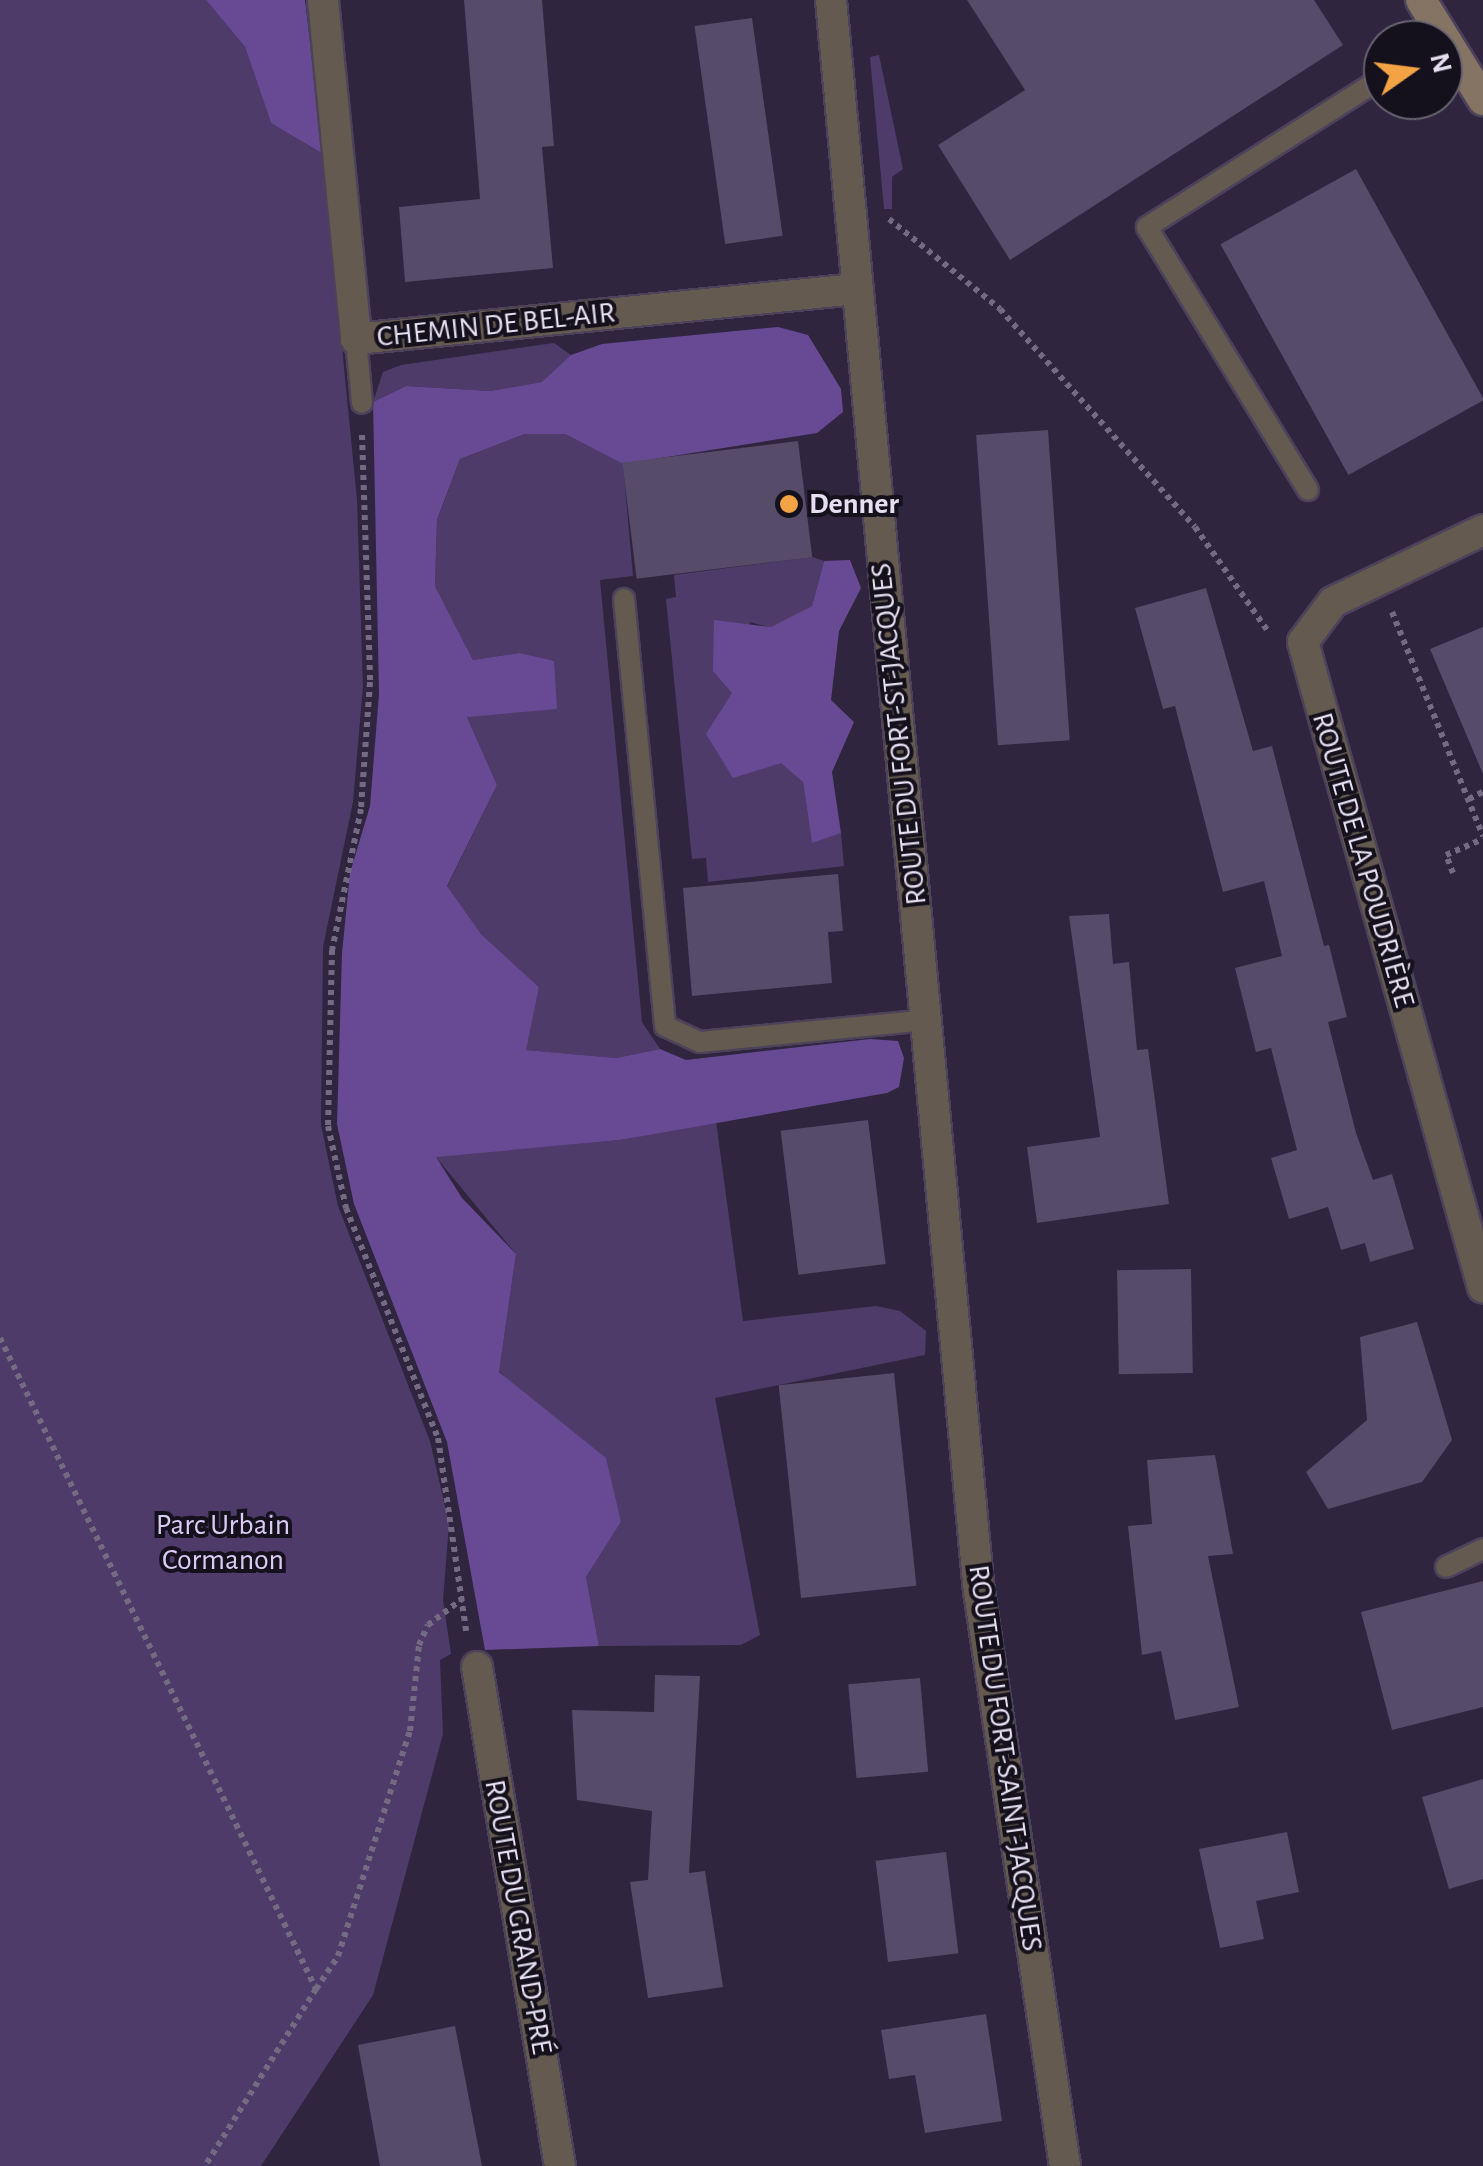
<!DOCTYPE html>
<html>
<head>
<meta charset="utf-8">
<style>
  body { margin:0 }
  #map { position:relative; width:1483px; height:2166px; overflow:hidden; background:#2f253f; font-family:"Alegreya Sans",sans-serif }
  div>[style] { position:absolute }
  .green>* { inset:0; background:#4e3b6a }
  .forest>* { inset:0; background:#684a94 }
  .building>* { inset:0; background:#564b68; transform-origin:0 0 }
  .path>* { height:6px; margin-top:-3px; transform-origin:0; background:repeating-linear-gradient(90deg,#736b82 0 5px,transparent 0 10px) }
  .roads { filter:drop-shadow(2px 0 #4c435b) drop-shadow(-2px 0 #4c435b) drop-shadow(0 2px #4c435b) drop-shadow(0 -2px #4c435b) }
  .lane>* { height:20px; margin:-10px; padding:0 10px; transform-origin:10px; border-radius:10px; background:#645a4f }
  .street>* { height:30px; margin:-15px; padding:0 15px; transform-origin:15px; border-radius:15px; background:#645a4f }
  .secondary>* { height:30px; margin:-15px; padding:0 15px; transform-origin:15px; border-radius:15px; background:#857463 }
  .dots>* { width:28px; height:28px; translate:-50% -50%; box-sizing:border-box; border:5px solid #15111c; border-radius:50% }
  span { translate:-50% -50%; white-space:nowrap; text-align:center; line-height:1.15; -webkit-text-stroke:8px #15111c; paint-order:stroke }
  .street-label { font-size:30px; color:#e5dff1 }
  .poi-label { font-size:30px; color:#e5dff1; font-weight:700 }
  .left { translate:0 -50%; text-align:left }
  .park-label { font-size:30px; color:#dacbf5 }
  .north { position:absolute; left:1363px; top:20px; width:100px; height:100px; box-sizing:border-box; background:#15111c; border:2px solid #686371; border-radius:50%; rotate:76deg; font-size:28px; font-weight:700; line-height:40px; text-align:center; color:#e5dff1 }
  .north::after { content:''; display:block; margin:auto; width:35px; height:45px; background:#f4a344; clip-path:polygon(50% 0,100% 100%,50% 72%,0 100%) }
</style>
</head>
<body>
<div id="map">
  <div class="green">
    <i style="clip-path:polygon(0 0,206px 0,245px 47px,271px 123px,323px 154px,357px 500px,363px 686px,353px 802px,323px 947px,321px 1125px,338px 1206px,430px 1441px,449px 1524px,443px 1600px,451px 1654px,440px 1660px,443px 1734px,373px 1995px,261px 2166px,0 2166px)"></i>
    <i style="clip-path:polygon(879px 55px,903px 169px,892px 177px,892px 209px,884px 209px,870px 57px)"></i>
    <i style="clip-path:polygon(554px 343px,571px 355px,543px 382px,490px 391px,406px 386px,373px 402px,383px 372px,401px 365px)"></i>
    <i style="clip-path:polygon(525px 434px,565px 434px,623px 464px,633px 576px,600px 580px,642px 1022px,660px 1049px,616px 1058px,525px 1050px,539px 987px,481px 934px,447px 887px,497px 785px,467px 717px,519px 653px,473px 660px,435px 586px,437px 521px,460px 459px)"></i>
    <i style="clip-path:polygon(813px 557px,824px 561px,812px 606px,771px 628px,750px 622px,733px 693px,803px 782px,812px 842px,841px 833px,844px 866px,708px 882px,706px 858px,692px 859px,666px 599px,676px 597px,674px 575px)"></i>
    <i style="clip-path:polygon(716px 1121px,743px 1321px,876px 1306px,900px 1311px,926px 1331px,925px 1355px,715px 1398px,760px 1635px,741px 1645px,599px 1646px,586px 1577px,621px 1522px,538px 1408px,499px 1371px,516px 1254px,435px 1156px,620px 1140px)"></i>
  </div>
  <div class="forest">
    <i style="clip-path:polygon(206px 0,305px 0,323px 154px,271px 123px,245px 47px)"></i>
    <i style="clip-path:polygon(778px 327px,808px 335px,841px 389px,843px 412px,817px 433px,623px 464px,565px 434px,525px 434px,460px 459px,437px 520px,435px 586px,473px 660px,519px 653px,554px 661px,557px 709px,467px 717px,497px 785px,447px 886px,481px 934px,539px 987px,526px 1050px,616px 1058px,660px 1049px,686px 1060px,870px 1039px,898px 1041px,904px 1058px,899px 1087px,887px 1093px,620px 1140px,436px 1157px,462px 1198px,516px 1254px,499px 1372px,606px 1458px,621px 1522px,586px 1577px,599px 1646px,485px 1650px,447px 1442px,354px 1204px,337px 1124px,342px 953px,350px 873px,370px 806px,379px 694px,373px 402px,406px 386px,490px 391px,542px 382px,571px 355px,602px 344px)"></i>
    <i style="clip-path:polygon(850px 560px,861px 588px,839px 631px,831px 700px,854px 722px,832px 772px,841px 833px,812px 843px,803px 782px,781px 763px,733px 778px,706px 734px,732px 693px,713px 671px,714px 620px,771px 627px,812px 606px,824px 561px)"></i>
  </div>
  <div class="building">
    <i style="clip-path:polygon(464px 0,542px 0,554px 146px,542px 147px,553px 268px,405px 282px,399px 207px,480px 199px)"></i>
    <i style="clip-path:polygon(967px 0,1314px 0,1343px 45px,1010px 260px,938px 145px,1025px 90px)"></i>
    <i style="left:752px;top:18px;width:220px;height:58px;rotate:82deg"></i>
    <i style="left:1356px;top:169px;width:264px;height:155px;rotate:61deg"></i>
    <i style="left:1048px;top:430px;width:311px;height:72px;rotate:86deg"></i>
    <i style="left:798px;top:441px;width:117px;height:177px;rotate:83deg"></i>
    <i style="clip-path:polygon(1206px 588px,1253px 751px,1272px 746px,1324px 946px,1329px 945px,1347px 1017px,1328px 1022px,1356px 1133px,1373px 1180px,1392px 1174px,1414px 1249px,1370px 1262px,1365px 1243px,1341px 1250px,1328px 1207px,1289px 1219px,1271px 1158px,1297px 1150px,1271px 1048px,1256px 1052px,1235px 968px,1282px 956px,1264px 881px,1223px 892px,1175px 706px,1163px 709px,1135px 608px)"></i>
    <i style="clip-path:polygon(1483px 627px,1483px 774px,1430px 649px)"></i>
    <i style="clip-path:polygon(838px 874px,843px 931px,828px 932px,832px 983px,692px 996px,683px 888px)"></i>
    <i style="clip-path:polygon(1109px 914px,1113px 964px,1129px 962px,1137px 1050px,1148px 1049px,1169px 1204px,1037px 1223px,1027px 1147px,1100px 1137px,1069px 916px)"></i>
    <i style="left:868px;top:1120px;width:145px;height:88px;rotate:83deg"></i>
    <i style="left:1191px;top:1269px;width:104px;height:74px;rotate:89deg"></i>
    <i style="clip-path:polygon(1417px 1322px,1452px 1440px,1422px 1482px,1328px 1509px,1306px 1472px,1367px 1420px,1360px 1337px)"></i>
    <i style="left:894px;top:1373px;width:214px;height:116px;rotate:84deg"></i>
    <i style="clip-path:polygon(1215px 1455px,1233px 1554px,1208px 1556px,1239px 1707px,1175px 1720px,1161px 1651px,1142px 1655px,1128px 1526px,1152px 1524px,1147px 1460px)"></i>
    <i style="clip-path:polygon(1483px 1581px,1483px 1707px,1392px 1730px,1361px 1612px)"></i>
    <i style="clip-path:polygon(655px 1675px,700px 1676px,689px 1873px,705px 1871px,723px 1987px,648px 1998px,630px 1882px,648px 1880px,652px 1811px,577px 1800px,572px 1710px,654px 1712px)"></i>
    <i style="left:920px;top:1678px;width:94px;height:72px;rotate:85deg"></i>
    <i style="clip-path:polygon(1483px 1779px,1483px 1879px,1449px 1889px,1422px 1797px)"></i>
    <i style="clip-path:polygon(1287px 1832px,1299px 1892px,1256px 1901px,1264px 1939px,1220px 1948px,1199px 1849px)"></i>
    <i style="left:946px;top:1852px;width:102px;height:71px;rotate:83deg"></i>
    <i style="clip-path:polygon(986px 2014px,1002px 2121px,925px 2133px,915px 2075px,889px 2079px,881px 2030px)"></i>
    <i style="clip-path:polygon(455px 2026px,482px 2166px,380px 2166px,358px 2045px)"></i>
  </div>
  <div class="path">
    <i style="left:889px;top:219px;width:143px;rotate:39deg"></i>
    <i style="left:1000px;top:309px;width:292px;rotate:48.2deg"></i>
    <i style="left:1195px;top:527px;width:126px;rotate:55deg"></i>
    <i style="left:362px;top:435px;width:247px;rotate:88.1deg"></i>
    <i style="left:370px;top:682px;width:127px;rotate:94.1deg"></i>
    <i style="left:361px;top:809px;width:144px;rotate:101.6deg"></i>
    <i style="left:332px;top:950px;width:176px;rotate:91.3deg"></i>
    <i style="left:328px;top:1126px;width:84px;rotate:77.6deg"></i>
    <i style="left:346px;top:1208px;width:248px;rotate:68.2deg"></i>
    <i style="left:438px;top:1438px;width:195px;rotate:81.7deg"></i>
    <i style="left:1392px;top:612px;width:242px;rotate:67.9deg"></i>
    <i style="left:1469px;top:799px;width:16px;rotate:-27deg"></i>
    <i style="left:1453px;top:873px;width:19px;rotate:-111deg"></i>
    <i style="left:1446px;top:855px;width:40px;rotate:-23.4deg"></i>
    <i style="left:0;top:1338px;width:724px;rotate:64.11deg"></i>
    <i style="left:316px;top:1989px;width:209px;rotate:122.1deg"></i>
    <i style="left:316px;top:1989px;width:40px;rotate:-56deg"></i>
    <i style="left:338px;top:1956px;width:236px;rotate:-72.3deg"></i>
    <i style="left:410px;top:1731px;width:86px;rotate:-84deg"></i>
    <i style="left:419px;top:1645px;width:22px;rotate:-66deg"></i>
    <i style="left:428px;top:1625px;width:43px;rotate:-37.4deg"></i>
  </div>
  <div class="roads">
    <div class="lane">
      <i style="left:356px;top:339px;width:64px;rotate:84.6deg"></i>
      <i style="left:1308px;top:490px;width:308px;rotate:-121.5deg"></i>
      <i style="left:1147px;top:227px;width:280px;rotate:-32.4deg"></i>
      <i style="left:624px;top:599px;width:429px;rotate:84.5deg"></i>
      <i style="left:665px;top:1026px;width:38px;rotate:25deg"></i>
      <i style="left:700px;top:1042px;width:228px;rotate:-5.5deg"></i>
      <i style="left:1446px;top:1567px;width:41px;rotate:-25.9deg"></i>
    </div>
    <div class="street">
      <i style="left:323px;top:0;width:341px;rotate:84.4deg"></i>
      <i style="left:356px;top:339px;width:502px;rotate:-5.71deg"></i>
      <i style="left:831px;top:0;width:1598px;rotate:84.69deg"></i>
      <i style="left:979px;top:1591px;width:581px;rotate:81.49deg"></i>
      <i style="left:1483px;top:530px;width:166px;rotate:154.4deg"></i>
      <i style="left:1333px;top:602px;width:50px;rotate:126.9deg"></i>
      <i style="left:1303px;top:642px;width:670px;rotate:74.41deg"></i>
      <i style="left:477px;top:1667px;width:506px;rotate:80.56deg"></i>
    </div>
    <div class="secondary">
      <i style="left:1421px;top:0;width:118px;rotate:58.2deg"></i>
    </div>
  </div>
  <div class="dots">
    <i style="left:789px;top:504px;background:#f4a344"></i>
  </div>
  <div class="street-label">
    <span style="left:496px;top:325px;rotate:-6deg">CHEMIN DE BEL-AIR</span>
    <span style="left:899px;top:734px;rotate:-96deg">ROUTE DU FORT-ST-JACQUES</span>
    <span style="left:1363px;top:860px;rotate:74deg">ROUTE DE LA POUDRIÈRE</span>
    <span style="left:1005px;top:1758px;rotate:82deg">ROUTE DU FORT-SAINT-JACQUES</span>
    <span style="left:518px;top:1917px;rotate:80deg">ROUTE DU GRAND-PRÉ</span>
  </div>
  <div class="poi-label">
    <span class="left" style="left:809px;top:504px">Denner</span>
  </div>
  <div class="park-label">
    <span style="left:223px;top:1542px">Parc Urbain<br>Cormanon</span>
  </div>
  <div class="north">N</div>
</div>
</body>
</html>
